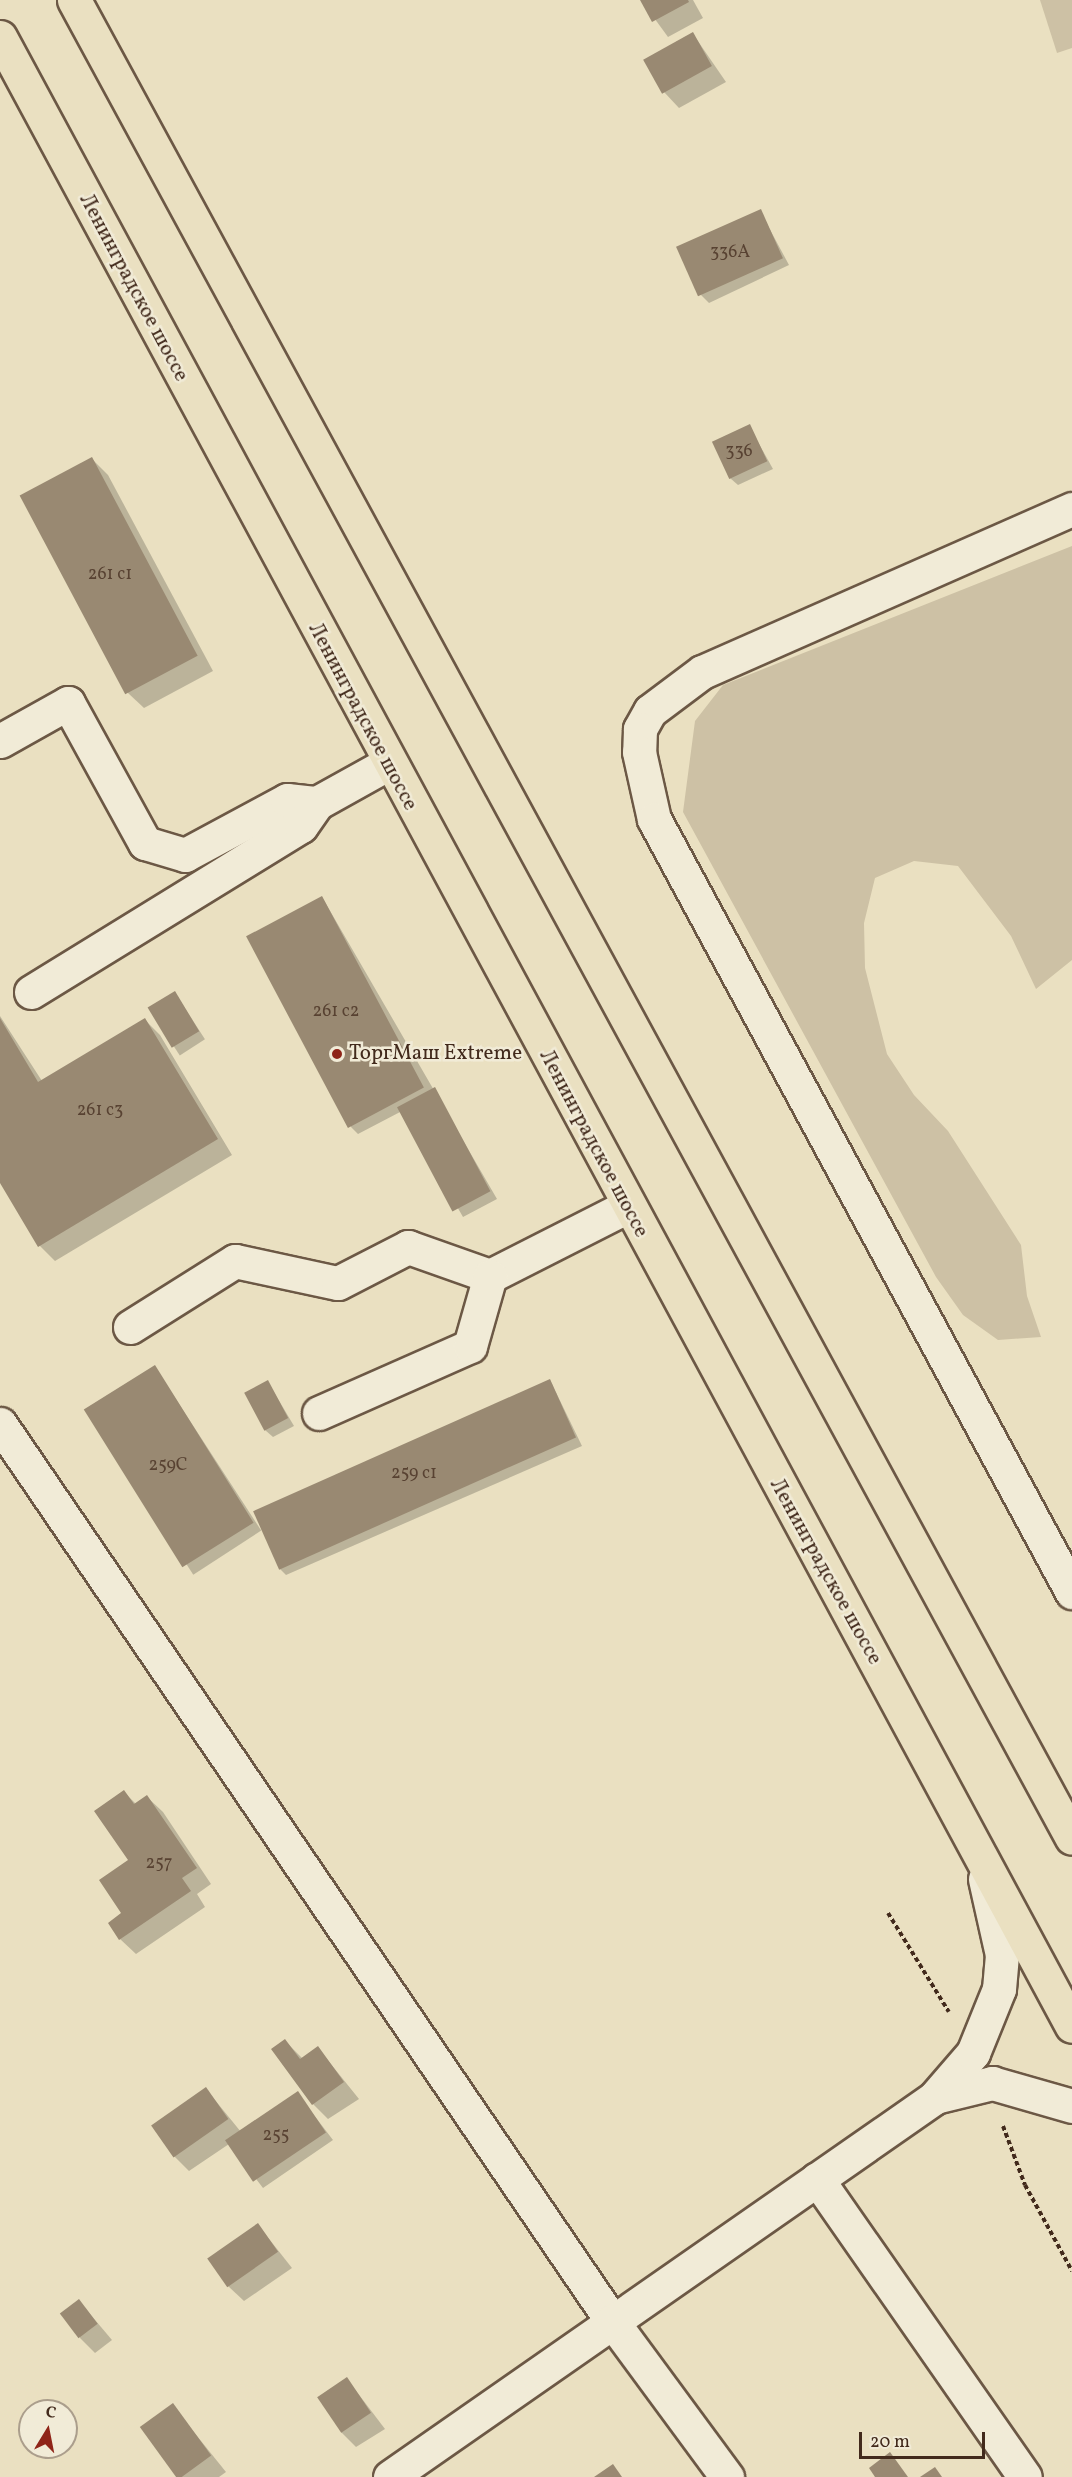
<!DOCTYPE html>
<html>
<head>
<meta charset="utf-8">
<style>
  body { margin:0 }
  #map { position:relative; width:1072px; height:2477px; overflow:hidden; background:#eae0c1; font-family:Vollkorn,serif }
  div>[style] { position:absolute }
  .green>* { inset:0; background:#cdc1a5 }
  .shadow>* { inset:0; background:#0003; transform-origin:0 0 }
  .building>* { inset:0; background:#998972; transform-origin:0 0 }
  .path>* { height:4px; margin-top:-2px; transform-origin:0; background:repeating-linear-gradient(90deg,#422a1c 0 4.5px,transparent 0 7.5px) }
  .roads { filter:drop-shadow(2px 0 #6c5845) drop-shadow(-2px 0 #6c5845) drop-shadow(0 2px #6c5845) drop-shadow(0 -2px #6c5845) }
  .minor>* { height:33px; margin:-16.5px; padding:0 16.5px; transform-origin:16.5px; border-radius:16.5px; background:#f1ebd7 }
  .highway>* { height:33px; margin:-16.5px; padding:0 16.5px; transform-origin:16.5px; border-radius:16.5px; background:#eae0c1 }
  .dots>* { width:16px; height:16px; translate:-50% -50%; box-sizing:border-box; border:3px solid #f1ebd7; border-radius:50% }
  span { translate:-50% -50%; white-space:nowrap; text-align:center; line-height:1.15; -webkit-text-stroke:5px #f1ebd7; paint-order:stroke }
  .number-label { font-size:18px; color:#584232 }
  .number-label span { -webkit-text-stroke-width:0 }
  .street-label { font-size:21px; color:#422a1c }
  .poi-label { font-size:21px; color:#422a1c }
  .left { translate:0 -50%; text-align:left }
  .north { position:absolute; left:18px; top:2399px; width:60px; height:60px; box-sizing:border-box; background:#f1ebd7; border:2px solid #ab9e8c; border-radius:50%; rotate:10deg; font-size:16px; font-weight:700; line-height:24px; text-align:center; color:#422a1c }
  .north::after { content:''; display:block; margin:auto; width:21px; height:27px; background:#8f2418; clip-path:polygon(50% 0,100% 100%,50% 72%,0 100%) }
  .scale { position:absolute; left:859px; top:2432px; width:126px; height:27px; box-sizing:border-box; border:3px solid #422a1c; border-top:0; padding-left:8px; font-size:18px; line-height:21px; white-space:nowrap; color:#422a1c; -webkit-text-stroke:4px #f1ebd7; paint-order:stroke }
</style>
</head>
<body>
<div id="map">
  <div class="green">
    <i style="clip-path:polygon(1040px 0,1072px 0,1072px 48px,1057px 53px)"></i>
    <i style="clip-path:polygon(1072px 546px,1072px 960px,1036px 989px,1011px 936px,958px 866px,914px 861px,875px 878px,864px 923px,865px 968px,887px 1054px,914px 1095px,948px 1131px,1021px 1245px,1027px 1296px,1041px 1337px,998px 1340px,963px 1315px,936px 1277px,683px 812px,695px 721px,723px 685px)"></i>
  </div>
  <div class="shadow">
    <i style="clip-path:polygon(641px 0,693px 0,703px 18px,668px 37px)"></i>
    <i style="clip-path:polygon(693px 34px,726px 82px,679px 108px,664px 92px)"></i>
    <i style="clip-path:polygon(760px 211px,789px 265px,709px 303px,701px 295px)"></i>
    <i style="clip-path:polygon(749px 426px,773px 469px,738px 485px,730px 478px)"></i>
    <i style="clip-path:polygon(92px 459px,108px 475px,213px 671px,144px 708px,128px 693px)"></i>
    <i style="clip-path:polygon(322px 897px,497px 1199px,463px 1217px,402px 1111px,358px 1134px,351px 1127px)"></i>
    <i style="left:175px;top:993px;width:55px;height:30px;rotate:57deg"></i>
    <i style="clip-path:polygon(0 1016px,42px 1081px,145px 1020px,160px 1035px,232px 1155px,55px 1261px,40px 1246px,0 1180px)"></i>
    <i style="left:155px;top:1367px;width:195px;height:81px;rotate:57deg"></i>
    <i style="clip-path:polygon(550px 1380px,582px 1446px,286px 1575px,279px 1568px)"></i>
    <i style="clip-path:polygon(268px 1382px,294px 1426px,273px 1437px,265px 1430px)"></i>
    <i style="clip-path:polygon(124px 1792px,136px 1804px,147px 1797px,163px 1812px,211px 1884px,197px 1894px,205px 1907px,136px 1954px,120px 1939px,131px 1861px)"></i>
    <i style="clip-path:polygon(285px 2041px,303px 2059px,318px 2048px,359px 2099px,328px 2119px,313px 2104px)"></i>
    <i style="clip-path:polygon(206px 2089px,241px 2132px,297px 2093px,333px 2140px,263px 2188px,229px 2144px,189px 2171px,174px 2156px)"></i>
    <i style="clip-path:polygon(258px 2225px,292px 2268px,244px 2301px,228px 2286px)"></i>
    <i style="clip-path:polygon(79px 2301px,112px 2340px,95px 2353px,80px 2338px)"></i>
    <i style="clip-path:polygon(347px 2379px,385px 2429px,356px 2447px,341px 2432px)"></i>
    <i style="clip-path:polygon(172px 2405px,226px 2472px,219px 2477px,179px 2477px,142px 2427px)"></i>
  </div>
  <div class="building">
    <i style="clip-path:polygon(640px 0,688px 0,689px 2px,652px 22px)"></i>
    <i style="left:693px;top:32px;width:39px;height:57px;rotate:61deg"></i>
    <i style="left:761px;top:209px;width:54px;height:93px;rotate:66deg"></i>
    <i style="left:750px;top:424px;width:41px;height:42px;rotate:65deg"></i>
    <i style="left:92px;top:457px;width:225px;height:82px;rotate:62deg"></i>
    <i style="left:322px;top:896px;width:217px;height:86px;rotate:62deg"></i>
    <i style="left:175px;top:991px;width:47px;height:32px;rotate:59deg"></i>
    <i style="clip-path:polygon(0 1018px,38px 1082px,145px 1018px,218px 1139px,38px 1247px,0 1183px)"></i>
    <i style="left:435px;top:1087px;width:118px;height:43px;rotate:62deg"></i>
    <i style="left:155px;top:1365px;width:186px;height:84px;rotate:58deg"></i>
    <i style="left:550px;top:1379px;width:64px;height:325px;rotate:66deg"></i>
    <i style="left:268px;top:1380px;width:43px;height:27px;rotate:62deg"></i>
    <i style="clip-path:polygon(124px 1790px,134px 1804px,147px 1795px,197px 1868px,182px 1878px,191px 1891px,119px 1940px,108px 1923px,121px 1913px,99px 1880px,128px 1860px,94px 1811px)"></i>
    <i style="clip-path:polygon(285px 2039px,300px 2059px,318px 2046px,344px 2082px,312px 2105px,271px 2049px)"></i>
    <i style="left:206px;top:2087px;width:39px;height:67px;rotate:55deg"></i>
    <i style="left:298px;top:2091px;width:50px;height:88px;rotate:56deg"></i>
    <i style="left:258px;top:2223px;width:35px;height:62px;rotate:55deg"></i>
    <i style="left:79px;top:2299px;width:31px;height:24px;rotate:53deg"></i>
    <i style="left:347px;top:2377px;width:43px;height:36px;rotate:56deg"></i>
    <i style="left:173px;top:2403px;width:65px;height:41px;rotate:54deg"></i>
    <i style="clip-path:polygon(890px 2452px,908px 2477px,875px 2477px,869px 2468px)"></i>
    <i style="clip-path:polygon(613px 2464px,622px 2477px,594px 2477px)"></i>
    <i style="clip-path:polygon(935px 2467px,942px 2477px,920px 2477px)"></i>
  </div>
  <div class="path">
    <i style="left:888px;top:1913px;width:116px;rotate:58.4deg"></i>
    <i style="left:1003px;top:2126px;width:63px;rotate:69.6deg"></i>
    <i style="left:1025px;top:2185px;width:98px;rotate:61.3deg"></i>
  </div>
  <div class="roads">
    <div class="minor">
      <i style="left:1072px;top:509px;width:404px;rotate:156.2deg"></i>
      <i style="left:702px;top:672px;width:65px;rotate:143.1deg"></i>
      <i style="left:650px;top:711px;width:21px;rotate:119deg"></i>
      <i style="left:640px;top:729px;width:23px;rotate:92deg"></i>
      <i style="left:639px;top:752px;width:69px;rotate:77.4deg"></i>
      <i style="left:654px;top:819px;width:879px;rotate:61.6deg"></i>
      <i style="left:0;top:741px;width:78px;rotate:-29.2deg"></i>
      <i style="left:68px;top:703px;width:160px;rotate:61.2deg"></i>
      <i style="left:145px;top:843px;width:42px;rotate:16.7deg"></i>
      <i style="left:185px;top:855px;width:116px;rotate:-28.3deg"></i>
      <i style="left:287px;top:800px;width:30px;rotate:6deg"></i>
      <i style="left:317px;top:803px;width:80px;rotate:-29.1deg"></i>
      <i style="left:31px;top:992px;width:317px;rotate:-31.6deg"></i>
      <i style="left:301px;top:826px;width:28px;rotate:-55deg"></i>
      <i style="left:130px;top:1327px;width:124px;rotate:-32.2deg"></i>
      <i style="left:235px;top:1261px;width:105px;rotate:12.1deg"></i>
      <i style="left:338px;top:1283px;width:79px;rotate:-27.2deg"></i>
      <i style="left:408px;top:1247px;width:87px;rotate:19.5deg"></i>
      <i style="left:490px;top:1276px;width:153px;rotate:-26.9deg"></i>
      <i style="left:319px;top:1413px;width:165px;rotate:-23.9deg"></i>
      <i style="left:470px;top:1346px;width:73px;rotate:-74.1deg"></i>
      <i style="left:0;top:1424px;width:1086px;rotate:55.7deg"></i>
      <i style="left:612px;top:2321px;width:194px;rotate:53.6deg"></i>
      <i style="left:935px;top:2097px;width:59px;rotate:-13.8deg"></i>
      <i style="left:992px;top:2083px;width:83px;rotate:16deg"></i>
      <i style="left:817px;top:2179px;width:363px;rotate:55.1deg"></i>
      <i style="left:390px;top:2477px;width:663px;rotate:-34.86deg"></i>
      <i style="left:934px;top:2098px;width:60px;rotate:-49.1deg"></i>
      <i style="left:973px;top:2053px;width:69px;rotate:-67.9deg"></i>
      <i style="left:999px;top:1989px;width:34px;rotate:-85deg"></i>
      <i style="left:1002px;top:1955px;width:78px;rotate:-102.6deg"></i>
    </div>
    <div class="highway">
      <i style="left:74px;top:0;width:2091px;rotate:61.5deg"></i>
      <i style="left:0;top:37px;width:2259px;rotate:61.68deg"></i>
    </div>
  </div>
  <div class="dots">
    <i style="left:337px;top:1054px;background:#8f2418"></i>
  </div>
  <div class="number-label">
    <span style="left:730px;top:253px">336А</span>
    <span style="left:739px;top:452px">336</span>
    <span style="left:110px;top:575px">261 с1</span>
    <span style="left:336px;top:1012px">261 с2</span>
    <span style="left:100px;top:1111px">261 с3</span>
    <span style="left:168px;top:1466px">259С</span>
    <span style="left:414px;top:1474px">259 c1</span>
    <span style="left:159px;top:1864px">257</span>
    <span style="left:276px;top:2136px">255</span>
  </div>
  <div class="street-label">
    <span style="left:133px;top:288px;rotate:62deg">Ленинградское шоссе</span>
    <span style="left:362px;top:717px;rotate:62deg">Ленинградское шоссе</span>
    <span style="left:593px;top:1144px;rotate:62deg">Ленинградское шоссе</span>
    <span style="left:825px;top:1572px;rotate:61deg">Ленинградское шоссе</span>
  </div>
  <div class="poi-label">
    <span class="left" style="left:349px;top:1054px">ТоргМаш Extreme</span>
  </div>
  <div class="north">С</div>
  <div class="scale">20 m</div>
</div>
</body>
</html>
